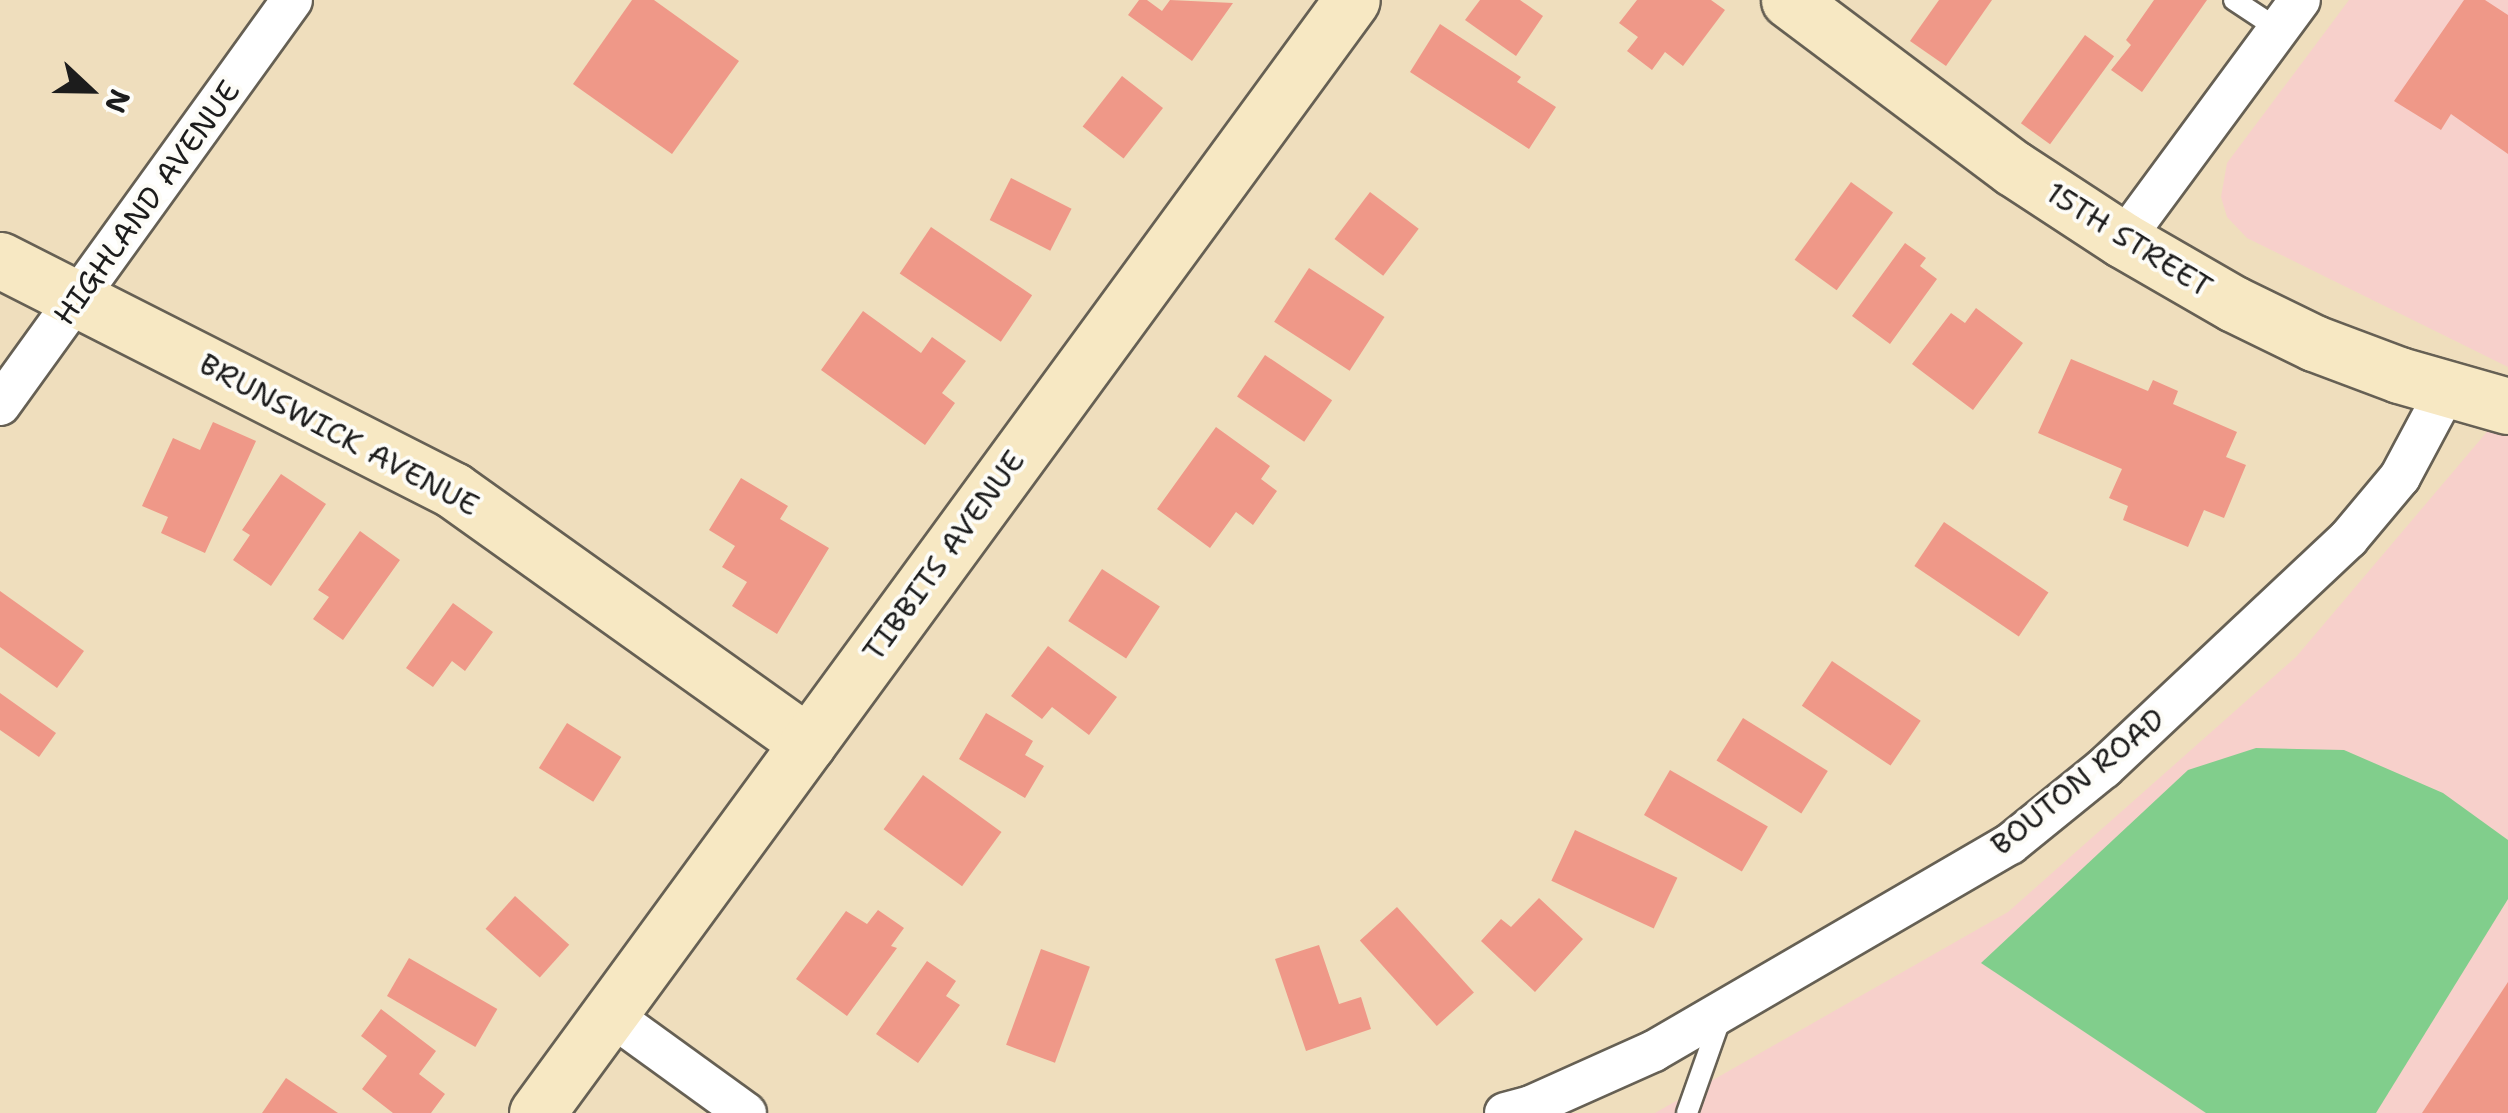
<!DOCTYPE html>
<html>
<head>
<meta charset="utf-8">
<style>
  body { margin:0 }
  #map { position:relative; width:2508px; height:1113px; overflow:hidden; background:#efdebd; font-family:"Shantell Sans",sans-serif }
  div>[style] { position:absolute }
  .built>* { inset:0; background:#f7d0cb }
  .green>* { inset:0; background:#81ce8c }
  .building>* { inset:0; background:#ef9888; transform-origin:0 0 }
  .roads { filter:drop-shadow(2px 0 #666054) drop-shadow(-2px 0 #666054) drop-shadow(0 2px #666054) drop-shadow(0 -2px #666054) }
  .lane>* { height:20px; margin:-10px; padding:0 10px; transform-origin:10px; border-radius:10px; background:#fff }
  .street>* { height:40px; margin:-20px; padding:0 20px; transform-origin:20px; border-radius:20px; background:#fff }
  .secondary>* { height:55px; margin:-27.5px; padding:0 27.5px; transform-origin:27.5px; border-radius:27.5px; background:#f7e8c3 }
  span { translate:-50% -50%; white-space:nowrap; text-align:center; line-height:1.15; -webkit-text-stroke:8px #fdfcf7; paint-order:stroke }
  .street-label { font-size:30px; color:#1c1c1c }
  .north { position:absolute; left:40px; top:40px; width:100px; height:100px; -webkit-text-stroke:8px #fdfcf7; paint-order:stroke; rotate:112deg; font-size:28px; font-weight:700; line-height:40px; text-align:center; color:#1c1c1c }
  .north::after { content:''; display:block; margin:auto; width:35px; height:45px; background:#1c1c1c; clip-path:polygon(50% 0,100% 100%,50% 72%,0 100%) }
</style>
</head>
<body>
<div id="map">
  <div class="built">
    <i style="clip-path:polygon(2349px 0,2508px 0,2508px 367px,2247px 238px,2227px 217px,2221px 197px,2227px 163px)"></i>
    <i style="clip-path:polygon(2508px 407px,2508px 1113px,1655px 1113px,2008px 912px,2296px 657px)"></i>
  </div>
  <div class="green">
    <i style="clip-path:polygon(2256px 748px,2344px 750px,2443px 793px,2508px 840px,2508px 899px,2376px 1113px,2206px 1113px,1981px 963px,2188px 770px)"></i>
  </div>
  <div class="building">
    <i style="clip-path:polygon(632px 0,654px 0,739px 61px,672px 154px,573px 84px)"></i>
    <i style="clip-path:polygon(1139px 0,1147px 0,1162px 11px,1170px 0,1233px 3px,1192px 61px,1128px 15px)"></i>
    <i style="clip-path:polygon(1480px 0,1520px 0,1543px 16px,1516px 56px,1465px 20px)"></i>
    <i style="clip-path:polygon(1637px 0,1711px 0,1725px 10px,1683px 66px,1665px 52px,1652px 70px,1627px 51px,1638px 37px,1619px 23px)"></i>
    <i style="clip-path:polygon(1939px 0,1992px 0,1946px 66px,1910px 41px)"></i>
    <i style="clip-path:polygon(2154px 0,2207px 0,2142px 92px,2111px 70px,2131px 45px,2126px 40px)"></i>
    <i style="clip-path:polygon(2464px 0,2485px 0,2508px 15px,2508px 154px,2451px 114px,2441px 130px,2394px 101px)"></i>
    <i style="clip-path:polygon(1440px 24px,1521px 77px,1517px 82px,1556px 107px,1529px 149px,1410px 72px)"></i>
    <i style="left:2085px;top:35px;width:36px;height:109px;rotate:36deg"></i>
    <i style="left:1122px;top:76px;width:52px;height:64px;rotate:38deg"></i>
    <i style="left:1011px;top:178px;width:68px;height:47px;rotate:27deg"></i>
    <i style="left:1851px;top:182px;width:52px;height:96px;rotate:36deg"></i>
    <i style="left:1370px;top:192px;width:61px;height:59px;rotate:37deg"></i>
    <i style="left:931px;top:227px;width:122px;height:56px;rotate:34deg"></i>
    <i style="clip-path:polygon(1905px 243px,1926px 258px,1920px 266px,1937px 279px,1890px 344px,1852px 316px)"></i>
    <i style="left:1309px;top:268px;width:90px;height:64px;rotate:33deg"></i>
    <i style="clip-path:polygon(1976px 308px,2023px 343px,1973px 410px,1912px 364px,1951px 313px,1965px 323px)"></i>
    <i style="clip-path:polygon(863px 311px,921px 353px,932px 337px,966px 361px,942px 393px,955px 403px,925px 445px,821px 370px)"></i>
    <i style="left:1265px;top:355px;width:81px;height:50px;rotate:34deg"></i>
    <i style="clip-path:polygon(2071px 359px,2148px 391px,2153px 380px,2178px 391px,2173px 404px,2237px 432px,2226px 457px,2246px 465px,2224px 518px,2204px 510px,2188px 547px,2123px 520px,2128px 506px,2109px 498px,2122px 469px,2038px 433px)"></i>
    <i style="clip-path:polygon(213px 422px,256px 441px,205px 553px,161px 533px,168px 517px,142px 506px,173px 438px,200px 450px)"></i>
    <i style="clip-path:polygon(1216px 427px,1270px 466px,1261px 479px,1277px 491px,1253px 525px,1236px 512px,1210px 548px,1157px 509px)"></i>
    <i style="clip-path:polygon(281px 474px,326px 504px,271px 586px,233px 560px,250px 535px,242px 530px)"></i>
    <i style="clip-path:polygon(741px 478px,788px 506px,780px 519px,829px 548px,777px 634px,732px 606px,747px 582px,722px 567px,735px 546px,709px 530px)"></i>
    <i style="left:1944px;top:522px;width:126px;height:53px;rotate:34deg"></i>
    <i style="clip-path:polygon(360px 531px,400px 560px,343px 640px,313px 619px,329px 597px,318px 590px)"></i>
    <i style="left:1102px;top:569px;width:69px;height:62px;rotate:33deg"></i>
    <i style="clip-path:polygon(0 591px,84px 651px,57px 688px,0 647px)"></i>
    <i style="clip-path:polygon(453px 603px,493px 632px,465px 671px,452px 661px,433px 687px,406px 668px)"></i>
    <i style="clip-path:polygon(1048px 646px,1117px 697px,1089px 735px,1052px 707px,1042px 719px,1011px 696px)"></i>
    <i style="left:1832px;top:661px;width:107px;height:54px;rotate:34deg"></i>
    <i style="clip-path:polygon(0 693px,56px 733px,39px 757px,0 730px)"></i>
    <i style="clip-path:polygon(986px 713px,1033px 741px,1025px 755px,1044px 766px,1025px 798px,959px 759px)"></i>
    <i style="left:1743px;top:718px;width:100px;height:50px;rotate:32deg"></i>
    <i style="left:567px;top:723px;width:64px;height:53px;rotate:32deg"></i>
    <i style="left:1670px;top:770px;width:113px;height:52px;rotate:30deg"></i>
    <i style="left:923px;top:775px;width:97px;height:67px;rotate:36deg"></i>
    <i style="left:1575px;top:830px;width:113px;height:56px;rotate:25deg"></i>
    <i style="left:515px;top:896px;width:73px;height:44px;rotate:42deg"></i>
    <i style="clip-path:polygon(1539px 898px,1583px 939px,1535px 992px,1481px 941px,1501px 919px,1511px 927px)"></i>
    <i style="left:1397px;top:907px;width:115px;height:50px;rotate:48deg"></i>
    <i style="clip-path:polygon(878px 910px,904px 928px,891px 946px,897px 948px,847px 1016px,796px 979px,846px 911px,867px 924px)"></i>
    <i style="clip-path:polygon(1319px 945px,1339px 1004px,1361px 997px,1371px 1029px,1306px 1051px,1275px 959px)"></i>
    <i style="left:1041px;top:949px;width:52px;height:102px;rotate:20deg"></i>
    <i style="left:409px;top:958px;width:102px;height:44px;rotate:30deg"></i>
    <i style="clip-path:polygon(927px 961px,956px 981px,946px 996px,960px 1005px,918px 1063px,876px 1034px)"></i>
    <i style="clip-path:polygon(2508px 982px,2508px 1113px,2422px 1113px)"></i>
    <i style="clip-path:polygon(381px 1009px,436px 1051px,419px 1074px,445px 1094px,431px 1113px,393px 1113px,362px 1089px,387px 1056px,361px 1036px)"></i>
    <i style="clip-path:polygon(286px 1078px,338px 1113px,262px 1113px)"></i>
  </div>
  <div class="roads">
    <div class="lane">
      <i style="left:2234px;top:0;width:53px;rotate:33.4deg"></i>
      <i style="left:1687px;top:1113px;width:102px;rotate:-70.5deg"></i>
    </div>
    <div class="street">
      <i style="left:2123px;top:240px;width:298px;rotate:-53.6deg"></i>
      <i style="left:0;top:405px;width:499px;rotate:-54.2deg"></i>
      <i style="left:609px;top:1014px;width:169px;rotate:35.9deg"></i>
      <i style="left:1505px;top:1113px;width:27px;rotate:-15deg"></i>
      <i style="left:1531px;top:1106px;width:135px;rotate:-24.1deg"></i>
      <i style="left:1654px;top:1051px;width:412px;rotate:-30.2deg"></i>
      <i style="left:2010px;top:844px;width:121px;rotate:-39deg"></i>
      <i style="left:2104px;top:768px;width:335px;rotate:-43.2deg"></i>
      <i style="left:2348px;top:539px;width:81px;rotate:-50deg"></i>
      <i style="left:2400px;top:477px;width:102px;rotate:-61.9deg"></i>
    </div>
    <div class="secondary">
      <i style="left:1789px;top:0;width:280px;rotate:36.9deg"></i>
      <i style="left:2013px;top:168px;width:131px;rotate:33.2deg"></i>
      <i style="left:2123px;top:240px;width:128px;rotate:30deg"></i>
      <i style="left:2234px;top:304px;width:89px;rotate:26deg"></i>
      <i style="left:2314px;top:343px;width:91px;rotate:20.6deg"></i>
      <i style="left:2399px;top:375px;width:113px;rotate:15.9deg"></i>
      <i style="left:0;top:260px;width:508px;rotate:26.92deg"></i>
      <i style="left:453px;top:490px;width:436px;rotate:35.5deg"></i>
      <i style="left:537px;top:1113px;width:1379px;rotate:-53.79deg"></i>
    </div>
  </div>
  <div class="street-label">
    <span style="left:147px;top:203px;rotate:-54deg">HIGHLAND AVENUE</span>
    <span style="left:2129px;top:240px;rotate:32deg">15TH STREET</span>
    <span style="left:339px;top:435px;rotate:28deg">BRUNSWICK AVENUE</span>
    <span style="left:944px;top:556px;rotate:-54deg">TIBBITS AVENUE</span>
    <span style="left:2078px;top:782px;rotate:-39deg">BOUTON ROAD</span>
  </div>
  <div class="north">N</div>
</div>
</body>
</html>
